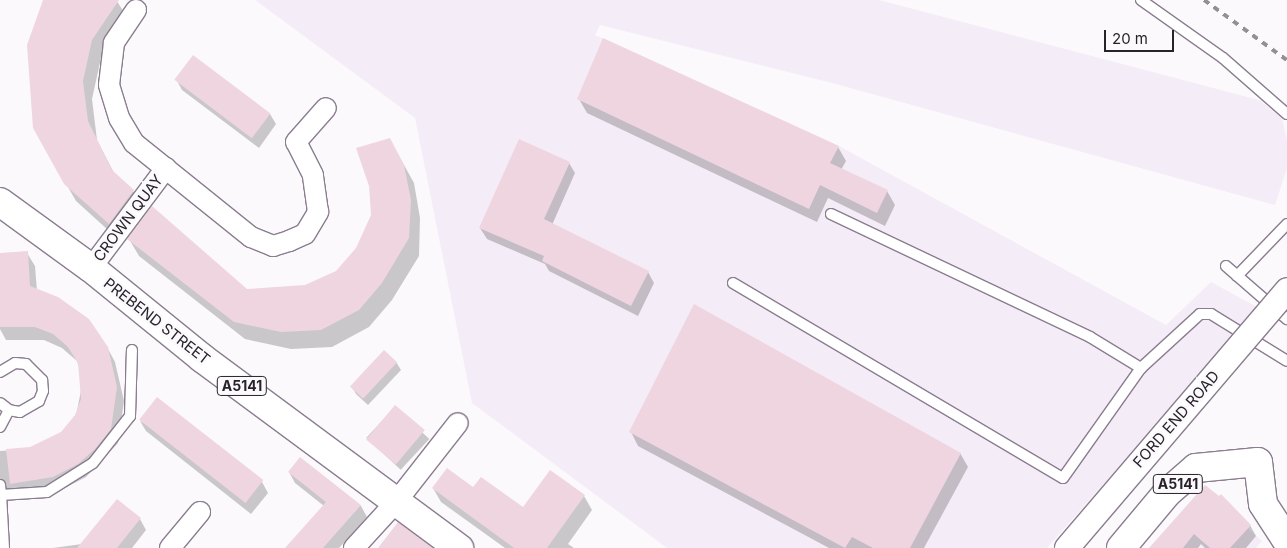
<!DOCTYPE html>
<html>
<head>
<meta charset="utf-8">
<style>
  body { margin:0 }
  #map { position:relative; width:1287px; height:548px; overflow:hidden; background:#fcf9fd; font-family:Inter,sans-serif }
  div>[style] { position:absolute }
  .built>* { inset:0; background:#f4ecf7 }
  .shadow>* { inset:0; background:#0003; transform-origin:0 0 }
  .building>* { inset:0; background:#efd5e0; transform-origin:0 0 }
  .roads { filter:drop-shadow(1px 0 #8b7d90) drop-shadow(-1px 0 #8b7d90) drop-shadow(0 1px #8b7d90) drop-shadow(0 -1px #8b7d90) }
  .service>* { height:10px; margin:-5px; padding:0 5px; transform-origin:5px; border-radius:5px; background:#fff }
  .minor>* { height:20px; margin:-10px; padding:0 10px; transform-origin:10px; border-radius:10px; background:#fff }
  .primary>* { height:28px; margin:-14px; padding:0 14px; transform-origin:14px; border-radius:14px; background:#fff }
  .rail>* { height:4px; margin-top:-2px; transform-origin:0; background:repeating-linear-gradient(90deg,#938f95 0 6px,transparent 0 12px) }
  .bridges { filter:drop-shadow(1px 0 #8b7d90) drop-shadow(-1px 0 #8b7d90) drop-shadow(0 1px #8b7d90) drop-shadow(0 -1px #8b7d90) }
  .tertiary-bridge>* { height:24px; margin:-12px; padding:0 12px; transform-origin:12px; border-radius:12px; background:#fff }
  span { translate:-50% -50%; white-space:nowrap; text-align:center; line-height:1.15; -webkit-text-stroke:5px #fcf9fd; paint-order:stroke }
  .shield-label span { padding:1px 4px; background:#fcf9fd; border:1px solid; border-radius:4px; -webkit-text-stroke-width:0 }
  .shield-label { font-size:14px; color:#28232b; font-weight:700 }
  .street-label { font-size:15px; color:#28232b }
  .scale { position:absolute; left:1104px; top:30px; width:70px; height:22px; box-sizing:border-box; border:2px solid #28232b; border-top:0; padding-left:6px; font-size:15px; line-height:18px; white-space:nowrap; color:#28232b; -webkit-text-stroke:4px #fcf9fd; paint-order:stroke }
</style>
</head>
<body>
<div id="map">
  <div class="built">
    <i style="clip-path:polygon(255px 0,879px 0,1259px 100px,1282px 118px,1287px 141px,1287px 168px,1275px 205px,832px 83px,600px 25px,595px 35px,839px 146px,1166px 325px,1211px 282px,1259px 308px,1047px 548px,667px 548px,472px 403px,415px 118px)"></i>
    <i style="clip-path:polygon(1206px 489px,1262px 541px,1256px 548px,1153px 548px)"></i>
  </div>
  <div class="shadow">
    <i style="clip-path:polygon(45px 0,116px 0,128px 18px,101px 58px,92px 99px,97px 140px,114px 173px,133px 191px,143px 208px,119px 240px,76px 201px,34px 128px)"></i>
    <i style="clip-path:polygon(176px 79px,270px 114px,276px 124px,259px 148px,182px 90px)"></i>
    <i style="clip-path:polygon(579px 99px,838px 147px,846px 161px,841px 170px,887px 191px,895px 205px,885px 226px,828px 198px,817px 222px,587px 113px)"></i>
    <i style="clip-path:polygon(399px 156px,414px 183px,420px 218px,419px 256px,392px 300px,369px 327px,332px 347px,291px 349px,245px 339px,139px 256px,129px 239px,247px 290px,305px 287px,337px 272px,357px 249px)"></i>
    <i style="clip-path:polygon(569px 163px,575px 173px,552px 225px,648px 272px,654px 283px,638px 316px,549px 271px,545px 264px,487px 239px,480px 228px)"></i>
    <i style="clip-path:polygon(27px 253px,35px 266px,37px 291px,107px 347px,115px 362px,124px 401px,118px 443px,86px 477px,61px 490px,19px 497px,15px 489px,0 491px,0 451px,30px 449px,62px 432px,76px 416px,83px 380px,77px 361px,62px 348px,44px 340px,6px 340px,0 329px,0 255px)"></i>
    <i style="clip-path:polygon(396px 362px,401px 370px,368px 405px,356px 394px,352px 387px)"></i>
    <i style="left:395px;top:407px;width:47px;height:42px;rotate:43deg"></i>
    <i style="clip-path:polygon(140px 421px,262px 482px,268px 493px,251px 514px,146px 431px)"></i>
    <i style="clip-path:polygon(631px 432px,960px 453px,968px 467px,924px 548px,829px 548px,638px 446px)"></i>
    <i style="clip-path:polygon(300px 459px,361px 506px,367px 517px,339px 548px,287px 548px,324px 506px,295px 483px,289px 472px)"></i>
    <i style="clip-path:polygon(558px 476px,584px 496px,592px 510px,568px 544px,574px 548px,505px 548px,441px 502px,433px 488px,523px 509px)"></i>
    <i style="clip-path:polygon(1206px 486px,1250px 525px,1256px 536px,1246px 548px,1205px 548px,1201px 544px,1198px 548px,1152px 548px)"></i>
    <i style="clip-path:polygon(117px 501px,140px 519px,146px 530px,132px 548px,53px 548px,82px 544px)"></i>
  </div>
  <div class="building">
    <i style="clip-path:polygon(43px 0,119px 0,92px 40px,83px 81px,88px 121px,112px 170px,134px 190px,109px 224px,64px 184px,33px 128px,27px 45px)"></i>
    <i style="clip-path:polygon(603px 38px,839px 146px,830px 163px,888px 190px,877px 213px,820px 185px,809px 209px,577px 99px)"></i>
    <i style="left:193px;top:55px;width:97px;height:31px;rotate:37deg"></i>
    <i style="clip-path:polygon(390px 138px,404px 165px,411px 200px,409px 238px,382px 283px,359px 310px,321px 330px,281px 332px,234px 322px,127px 239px,152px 206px,247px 289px,305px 285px,336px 271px,356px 248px,371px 215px,369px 186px,356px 148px)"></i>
    <i style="clip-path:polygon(519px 139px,570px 162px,544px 219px,649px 271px,631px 306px,542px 261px,544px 256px,479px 228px)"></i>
    <i style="clip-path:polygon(28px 251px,30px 286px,58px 297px,89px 319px,108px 347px,117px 387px,111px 429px,95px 449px,78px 464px,53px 477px,10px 484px,6px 449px,30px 447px,61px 432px,75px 415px,81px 399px,78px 363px,68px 347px,53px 334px,35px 327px,0 327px,0 253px)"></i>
    <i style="clip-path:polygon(694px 304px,961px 453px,910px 548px,873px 548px,852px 537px,845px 548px,629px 432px)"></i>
    <i style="left:384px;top:350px;width:18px;height:50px;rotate:43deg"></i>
    <i style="left:157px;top:397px;width:135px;height:29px;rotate:38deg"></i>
    <i style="left:395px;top:405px;width:39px;height:45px;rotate:40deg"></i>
    <i style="clip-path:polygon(300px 457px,361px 505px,323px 548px,285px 548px,326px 502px,288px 472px)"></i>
    <i style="clip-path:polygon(447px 468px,473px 487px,481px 477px,523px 507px,550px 470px,585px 495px,547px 548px,514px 548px,432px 488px)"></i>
    <i style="clip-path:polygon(1205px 485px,1219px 496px,1221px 494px,1251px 525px,1230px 548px,1210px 548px,1194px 534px,1183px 548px,1149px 548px)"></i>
    <i style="clip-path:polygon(117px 499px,141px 518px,117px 548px,77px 548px)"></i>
    <i style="clip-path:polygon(398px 522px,433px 548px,378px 548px)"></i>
  </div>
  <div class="roads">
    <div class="service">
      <i style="left:1141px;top:0;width:100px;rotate:35.3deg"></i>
      <i style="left:1223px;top:58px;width:85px;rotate:41.2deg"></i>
      <i style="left:831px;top:214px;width:287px;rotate:25.4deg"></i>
      <i style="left:1090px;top:337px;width:60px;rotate:31.3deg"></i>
      <i style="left:1141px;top:368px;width:80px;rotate:-42.5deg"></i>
      <i style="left:1200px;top:314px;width:11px"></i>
      <i style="left:1211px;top:314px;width:89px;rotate:31.7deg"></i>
      <i style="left:1226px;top:266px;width:81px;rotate:41deg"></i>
      <i style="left:1237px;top:276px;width:72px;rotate:-46.1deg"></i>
      <i style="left:733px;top:283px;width:383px;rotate:30.6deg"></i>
      <i style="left:1063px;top:478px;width:135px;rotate:-54.7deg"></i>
      <i style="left:0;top:372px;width:17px;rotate:-31deg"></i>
      <i style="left:15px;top:363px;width:11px;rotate:5deg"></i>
      <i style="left:26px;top:364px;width:23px;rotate:45deg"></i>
      <i style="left:42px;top:380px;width:11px;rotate:85deg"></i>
      <i style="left:43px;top:391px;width:11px;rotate:112deg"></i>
      <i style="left:39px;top:401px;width:22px;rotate:150deg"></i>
      <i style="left:20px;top:412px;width:11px;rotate:-170deg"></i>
      <i style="left:9px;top:410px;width:11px;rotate:-142deg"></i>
      <i style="left:0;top:427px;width:19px;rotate:-62deg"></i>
      <i style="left:0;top:485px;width:10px;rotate:84deg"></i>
      <i style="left:4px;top:548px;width:53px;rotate:-93.2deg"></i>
      <i style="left:1px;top:495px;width:46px;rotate:-3.7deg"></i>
      <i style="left:47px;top:492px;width:54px;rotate:-32.2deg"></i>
      <i style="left:93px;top:463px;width:60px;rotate:-51.8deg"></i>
      <i style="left:130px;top:416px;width:66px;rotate:-88.3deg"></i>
    </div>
    <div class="minor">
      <i style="left:136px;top:10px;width:40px;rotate:124deg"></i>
      <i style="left:114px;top:43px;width:42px;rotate:96.8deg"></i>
      <i style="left:109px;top:85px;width:34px;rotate:73deg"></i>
      <i style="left:119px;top:118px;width:29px;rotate:59deg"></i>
      <i style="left:134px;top:143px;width:150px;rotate:38.8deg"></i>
      <i style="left:251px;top:237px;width:24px;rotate:22deg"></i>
      <i style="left:273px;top:246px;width:17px;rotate:-17deg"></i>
      <i style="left:289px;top:241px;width:17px;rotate:-24deg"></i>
      <i style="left:305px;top:234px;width:26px;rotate:-59deg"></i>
      <i style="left:318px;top:212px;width:37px;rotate:-98deg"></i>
      <i style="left:313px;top:175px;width:37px;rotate:-117deg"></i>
      <i style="left:296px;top:142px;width:45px;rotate:-48.6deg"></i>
      <i style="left:91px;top:268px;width:125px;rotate:-53.1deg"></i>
      <i style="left:170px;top:548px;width:47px;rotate:-50.2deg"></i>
      <i style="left:354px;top:548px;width:62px;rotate:-47.6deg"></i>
      <i style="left:396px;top:502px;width:100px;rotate:-51.9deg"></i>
    </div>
    <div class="primary">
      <i style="left:0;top:202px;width:112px;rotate:36deg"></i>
      <i style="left:91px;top:268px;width:143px;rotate:39deg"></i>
      <i style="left:202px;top:358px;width:320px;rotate:36.5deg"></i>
      <i style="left:1121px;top:548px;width:72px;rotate:-50.1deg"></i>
      <i style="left:1167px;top:493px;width:38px;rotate:-41deg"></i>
      <i style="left:1196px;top:468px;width:62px;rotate:-5.5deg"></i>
      <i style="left:1258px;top:462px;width:42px;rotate:83.2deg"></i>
      <i style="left:1263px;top:504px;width:44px;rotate:57deg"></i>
    </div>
  </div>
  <div class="rail">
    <i style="left:1204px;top:0;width:102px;rotate:35.9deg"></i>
  </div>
  <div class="bridges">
    <div class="tertiary-bridge">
      <i style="left:1067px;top:548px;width:339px;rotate:-49.5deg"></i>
    </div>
  </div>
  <div class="shield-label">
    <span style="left:242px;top:386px">A5141</span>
    <span style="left:1178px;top:484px">A5141</span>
  </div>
  <div class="street-label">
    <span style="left:128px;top:218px;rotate:-53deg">CROWN QUAY</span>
    <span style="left:157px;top:321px;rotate:38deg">PREBEND STREET</span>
    <span style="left:1176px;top:419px;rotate:-49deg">FORD END ROAD</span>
  </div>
  <div class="scale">20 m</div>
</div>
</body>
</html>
